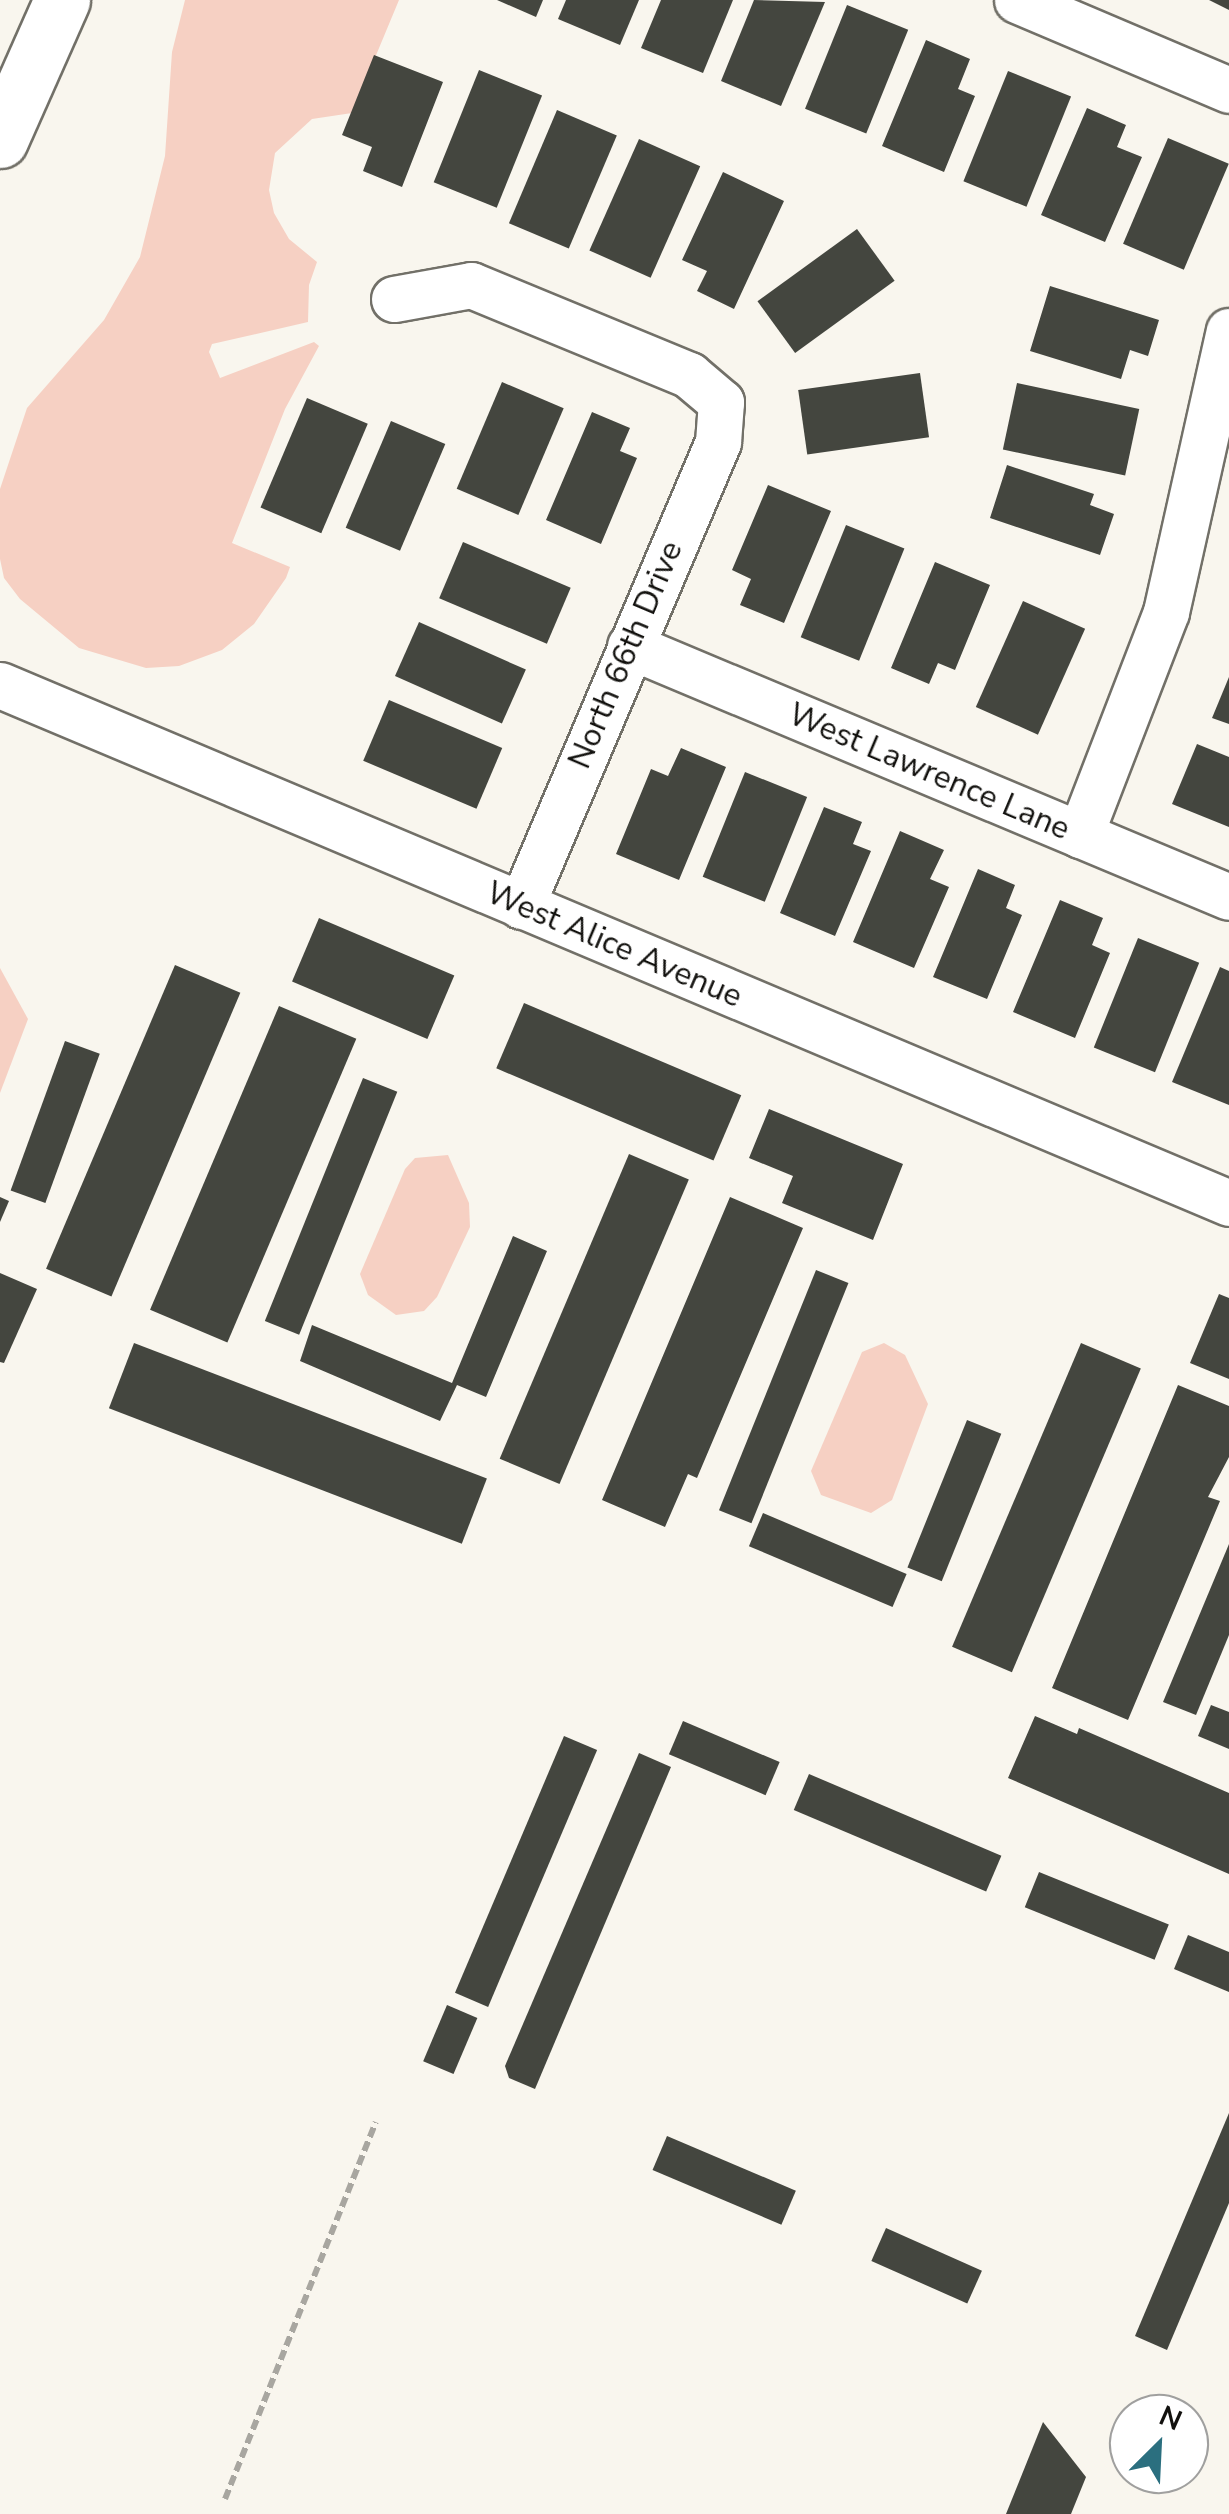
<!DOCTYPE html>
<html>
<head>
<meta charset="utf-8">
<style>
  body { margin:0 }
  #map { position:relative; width:1229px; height:2514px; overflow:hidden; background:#f9f6ee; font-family:"Nunito Sans",sans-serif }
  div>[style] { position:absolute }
  .green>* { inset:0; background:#f6d0c3 }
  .building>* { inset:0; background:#44463f; transform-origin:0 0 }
  .path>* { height:6px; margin-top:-3px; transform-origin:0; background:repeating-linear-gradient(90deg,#a8a6a0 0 10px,transparent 0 15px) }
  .roads { filter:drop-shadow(2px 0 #727068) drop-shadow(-2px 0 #727068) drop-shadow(0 2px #727068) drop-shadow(0 -2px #727068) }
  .street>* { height:45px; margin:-22.5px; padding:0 22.5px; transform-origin:22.5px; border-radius:22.5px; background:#fff }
  .secondary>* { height:55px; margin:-27.5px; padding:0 27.5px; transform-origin:27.5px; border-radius:27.5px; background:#fff }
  span { translate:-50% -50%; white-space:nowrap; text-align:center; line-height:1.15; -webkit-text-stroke:10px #fff; paint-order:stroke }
  .street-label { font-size:32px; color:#12110e }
  .north { position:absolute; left:1109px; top:2394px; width:100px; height:100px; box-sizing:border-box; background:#fff; border:2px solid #a0a09f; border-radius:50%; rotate:24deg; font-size:28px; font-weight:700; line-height:40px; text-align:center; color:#12110e }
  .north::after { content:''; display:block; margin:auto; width:35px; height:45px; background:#2b6f7f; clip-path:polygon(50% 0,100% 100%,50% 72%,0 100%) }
</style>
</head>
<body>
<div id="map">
  <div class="green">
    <i style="clip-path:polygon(185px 0,399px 0,352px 113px,312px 119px,275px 153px,269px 190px,274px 213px,289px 239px,317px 262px,309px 285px,308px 322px,212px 344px,209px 352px,220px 378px,314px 342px,319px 346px,285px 409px,232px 543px,290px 567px,286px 578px,254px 624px,222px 650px,179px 666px,146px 668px,79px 648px,20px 599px,4px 578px,0 559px,0 489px,27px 408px,104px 320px,140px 257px,165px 156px,172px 52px)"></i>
    <i style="clip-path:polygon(0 968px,28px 1019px,0 1093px)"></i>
    <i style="clip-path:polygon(448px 1155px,469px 1203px,470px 1227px,437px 1297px,424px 1311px,396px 1315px,368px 1295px,360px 1274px,405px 1169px,415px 1158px)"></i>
    <i style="clip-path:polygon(884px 1343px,905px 1355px,928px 1404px,892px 1500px,871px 1513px,821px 1495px,811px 1471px,862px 1352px)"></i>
  </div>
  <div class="building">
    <i style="clip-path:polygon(497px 0,543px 0,536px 17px)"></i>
    <i style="clip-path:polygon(566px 0,639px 0,620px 45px,558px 19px)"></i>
    <i style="clip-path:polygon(661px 0,733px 0,703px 73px,641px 48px)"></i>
    <i style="clip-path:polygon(754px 0,825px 2px,781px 106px,721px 81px)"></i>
    <i style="clip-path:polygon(1209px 0,1229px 0,1229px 10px)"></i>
    <i style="left:847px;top:5px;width:66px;height:112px;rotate:22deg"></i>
    <i style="clip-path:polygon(926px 40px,970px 59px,958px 89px,975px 96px,944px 172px,882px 146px)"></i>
    <i style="clip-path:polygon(374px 55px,443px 82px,402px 187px,363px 171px,372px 147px,342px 135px)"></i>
    <i style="left:479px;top:70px;width:68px;height:121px;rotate:22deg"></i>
    <i style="left:1008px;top:71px;width:68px;height:119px;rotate:22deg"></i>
    <i style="clip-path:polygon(1087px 108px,1126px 125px,1117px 147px,1142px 157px,1105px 242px,1041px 215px)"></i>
    <i style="left:557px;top:110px;width:65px;height:123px;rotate:23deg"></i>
    <i style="left:1168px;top:138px;width:66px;height:115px;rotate:23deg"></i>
    <i style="left:639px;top:139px;width:67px;height:122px;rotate:24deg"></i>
    <i style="clip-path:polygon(723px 172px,784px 201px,734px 309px,697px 291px,707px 271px,682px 260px)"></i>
    <i style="left:857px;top:229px;width:64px;height:123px;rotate:54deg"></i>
    <i style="clip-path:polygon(1050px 286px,1159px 320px,1148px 356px,1130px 350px,1121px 379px,1030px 351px)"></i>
    <i style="left:920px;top:373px;width:65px;height:123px;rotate:82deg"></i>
    <i style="left:502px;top:382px;width:67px;height:116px;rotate:23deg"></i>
    <i style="left:1017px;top:383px;width:125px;height:68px;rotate:12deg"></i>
    <i style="left:307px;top:398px;width:66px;height:119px;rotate:23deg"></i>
    <i style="clip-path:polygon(592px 412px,630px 428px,620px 451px,637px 458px,601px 544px,546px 520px)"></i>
    <i style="left:391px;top:421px;width:59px;height:116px;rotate:23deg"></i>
    <i style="clip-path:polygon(1007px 465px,1094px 494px,1090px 505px,1114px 514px,1100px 555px,990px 518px)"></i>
    <i style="clip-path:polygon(768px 485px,831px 511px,784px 623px,740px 605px,751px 579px,732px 570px)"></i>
    <i style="left:846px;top:525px;width:63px;height:121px;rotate:22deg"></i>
    <i style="left:463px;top:542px;width:117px;height:61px;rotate:23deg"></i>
    <i style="clip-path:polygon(935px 562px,990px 585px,955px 670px,938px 663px,929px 684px,891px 668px)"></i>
    <i style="left:1023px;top:601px;width:68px;height:116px;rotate:24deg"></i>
    <i style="left:419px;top:622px;width:117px;height:59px;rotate:24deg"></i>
    <i style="clip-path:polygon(1229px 677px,1229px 724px,1212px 718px)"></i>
    <i style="left:389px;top:700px;width:123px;height:66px;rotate:23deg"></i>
    <i style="clip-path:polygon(1197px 744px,1229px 757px,1229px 827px,1172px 804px)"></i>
    <i style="clip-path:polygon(681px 748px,726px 767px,679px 880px,616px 854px,651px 769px,668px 776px)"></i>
    <i style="left:745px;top:772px;width:67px;height:113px;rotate:22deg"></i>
    <i style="clip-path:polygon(824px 807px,862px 822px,853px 844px,871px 851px,835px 936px,780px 913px)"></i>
    <i style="clip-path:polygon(900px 831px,944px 850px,930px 879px,949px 887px,914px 968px,853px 942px)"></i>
    <i style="clip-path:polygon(978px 869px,1015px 885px,1006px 908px,1022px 915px,987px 999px,933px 977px)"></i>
    <i style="clip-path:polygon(1060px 900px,1103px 918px,1092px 945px,1110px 953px,1075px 1038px,1013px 1012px)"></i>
    <i style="left:319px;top:918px;width:147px;height:69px;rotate:23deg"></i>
    <i style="left:1138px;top:938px;width:66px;height:118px;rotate:22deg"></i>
    <i style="left:175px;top:965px;width:71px;height:330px;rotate:23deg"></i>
    <i style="clip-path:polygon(1220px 967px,1229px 971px,1229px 1105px,1172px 1082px)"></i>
    <i style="left:524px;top:1003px;width:236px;height:71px;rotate:23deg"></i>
    <i style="left:279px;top:1006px;width:84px;height:330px;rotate:23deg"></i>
    <i style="left:65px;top:1041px;width:37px;height:159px;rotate:20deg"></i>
    <i style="left:363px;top:1078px;width:37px;height:262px;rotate:22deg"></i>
    <i style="clip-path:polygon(769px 1109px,903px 1164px,873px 1240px,782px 1203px,793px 1176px,749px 1158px)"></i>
    <i style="left:629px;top:1154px;width:65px;height:331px;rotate:23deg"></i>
    <i style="clip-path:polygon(0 1197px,9px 1201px,0 1222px)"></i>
    <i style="clip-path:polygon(730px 1197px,803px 1228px,697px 1478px,688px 1474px,665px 1527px,602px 1500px)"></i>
    <i style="clip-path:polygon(513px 1236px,547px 1251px,486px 1397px,457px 1385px,440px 1421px,300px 1361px,312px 1325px,452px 1383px)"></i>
    <i style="left:816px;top:1270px;width:35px;height:259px;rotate:22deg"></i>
    <i style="clip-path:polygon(0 1273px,37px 1289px,4px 1363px,0 1362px)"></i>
    <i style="clip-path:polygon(1219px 1294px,1229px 1298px,1229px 1379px,1190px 1363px)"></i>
    <i style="left:134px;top:1343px;width:378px;height:70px;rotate:21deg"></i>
    <i style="left:1081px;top:1343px;width:65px;height:330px;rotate:23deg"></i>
    <i style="clip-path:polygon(1178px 1385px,1229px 1406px,1229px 1457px,1208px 1497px,1220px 1501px,1128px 1720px,1052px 1688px)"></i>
    <i style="left:967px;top:1420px;width:37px;height:159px;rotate:22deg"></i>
    <i style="left:763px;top:1513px;width:156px;height:36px;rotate:23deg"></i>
    <i style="clip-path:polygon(1229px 1544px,1229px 1635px,1196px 1715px,1163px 1702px)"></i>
    <i style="clip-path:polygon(1211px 1705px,1229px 1712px,1229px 1749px,1198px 1736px)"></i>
    <i style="clip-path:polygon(1035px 1716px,1077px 1734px,1079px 1728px,1229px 1793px,1229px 1874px,1008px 1778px)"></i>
    <i style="left:683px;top:1721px;width:105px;height:36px;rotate:23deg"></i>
    <i style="left:564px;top:1736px;width:36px;height:279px;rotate:23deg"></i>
    <i style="clip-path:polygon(639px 1753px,671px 1767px,535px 2089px,509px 2078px,505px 2066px)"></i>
    <i style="left:809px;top:1774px;width:209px;height:39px;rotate:23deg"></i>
    <i style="left:1039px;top:1872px;width:140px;height:38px;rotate:22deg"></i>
    <i style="clip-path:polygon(1188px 1935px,1229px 1952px,1229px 1992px,1174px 1969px)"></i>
    <i style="left:447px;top:2005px;width:33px;height:61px;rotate:23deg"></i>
    <i style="clip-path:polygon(1229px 2113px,1229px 2203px,1167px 2350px,1135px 2336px)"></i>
    <i style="left:667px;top:2136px;width:140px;height:37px;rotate:23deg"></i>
    <i style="left:886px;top:2228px;width:105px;height:36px;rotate:24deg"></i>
    <i style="clip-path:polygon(1043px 2422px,1086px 2477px,1071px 2514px,1006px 2514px)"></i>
  </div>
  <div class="path">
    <i style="left:225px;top:2499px;width:406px;rotate:-68.2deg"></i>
  </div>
  <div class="roads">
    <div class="street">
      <i style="left:1017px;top:0;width:230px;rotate:23deg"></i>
      <i style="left:394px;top:299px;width:78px;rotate:-10.3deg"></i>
      <i style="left:471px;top:285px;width:236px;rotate:22.4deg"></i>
      <i style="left:689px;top:375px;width:42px;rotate:40.2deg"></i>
      <i style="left:721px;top:402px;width:40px;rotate:94.3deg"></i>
      <i style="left:718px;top:442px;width:504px;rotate:113deg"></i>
      <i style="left:630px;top:646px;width:649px;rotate:22.74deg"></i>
      <i style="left:0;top:685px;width:1334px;rotate:22.85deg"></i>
      <i style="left:1080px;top:835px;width:239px;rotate:-68.9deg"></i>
      <i style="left:1166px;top:612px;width:288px;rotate:-77.4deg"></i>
    </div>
    <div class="secondary">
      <i style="left:0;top:140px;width:153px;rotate:-66.1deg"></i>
    </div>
  </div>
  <div class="street-label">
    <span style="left:626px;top:655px;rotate:-67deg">North 66th Drive</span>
    <span style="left:929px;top:772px;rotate:23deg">West Lawrence Lane</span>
    <span style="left:614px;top:945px;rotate:23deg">West Alice Avenue</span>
  </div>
  <div class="north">N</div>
</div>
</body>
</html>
